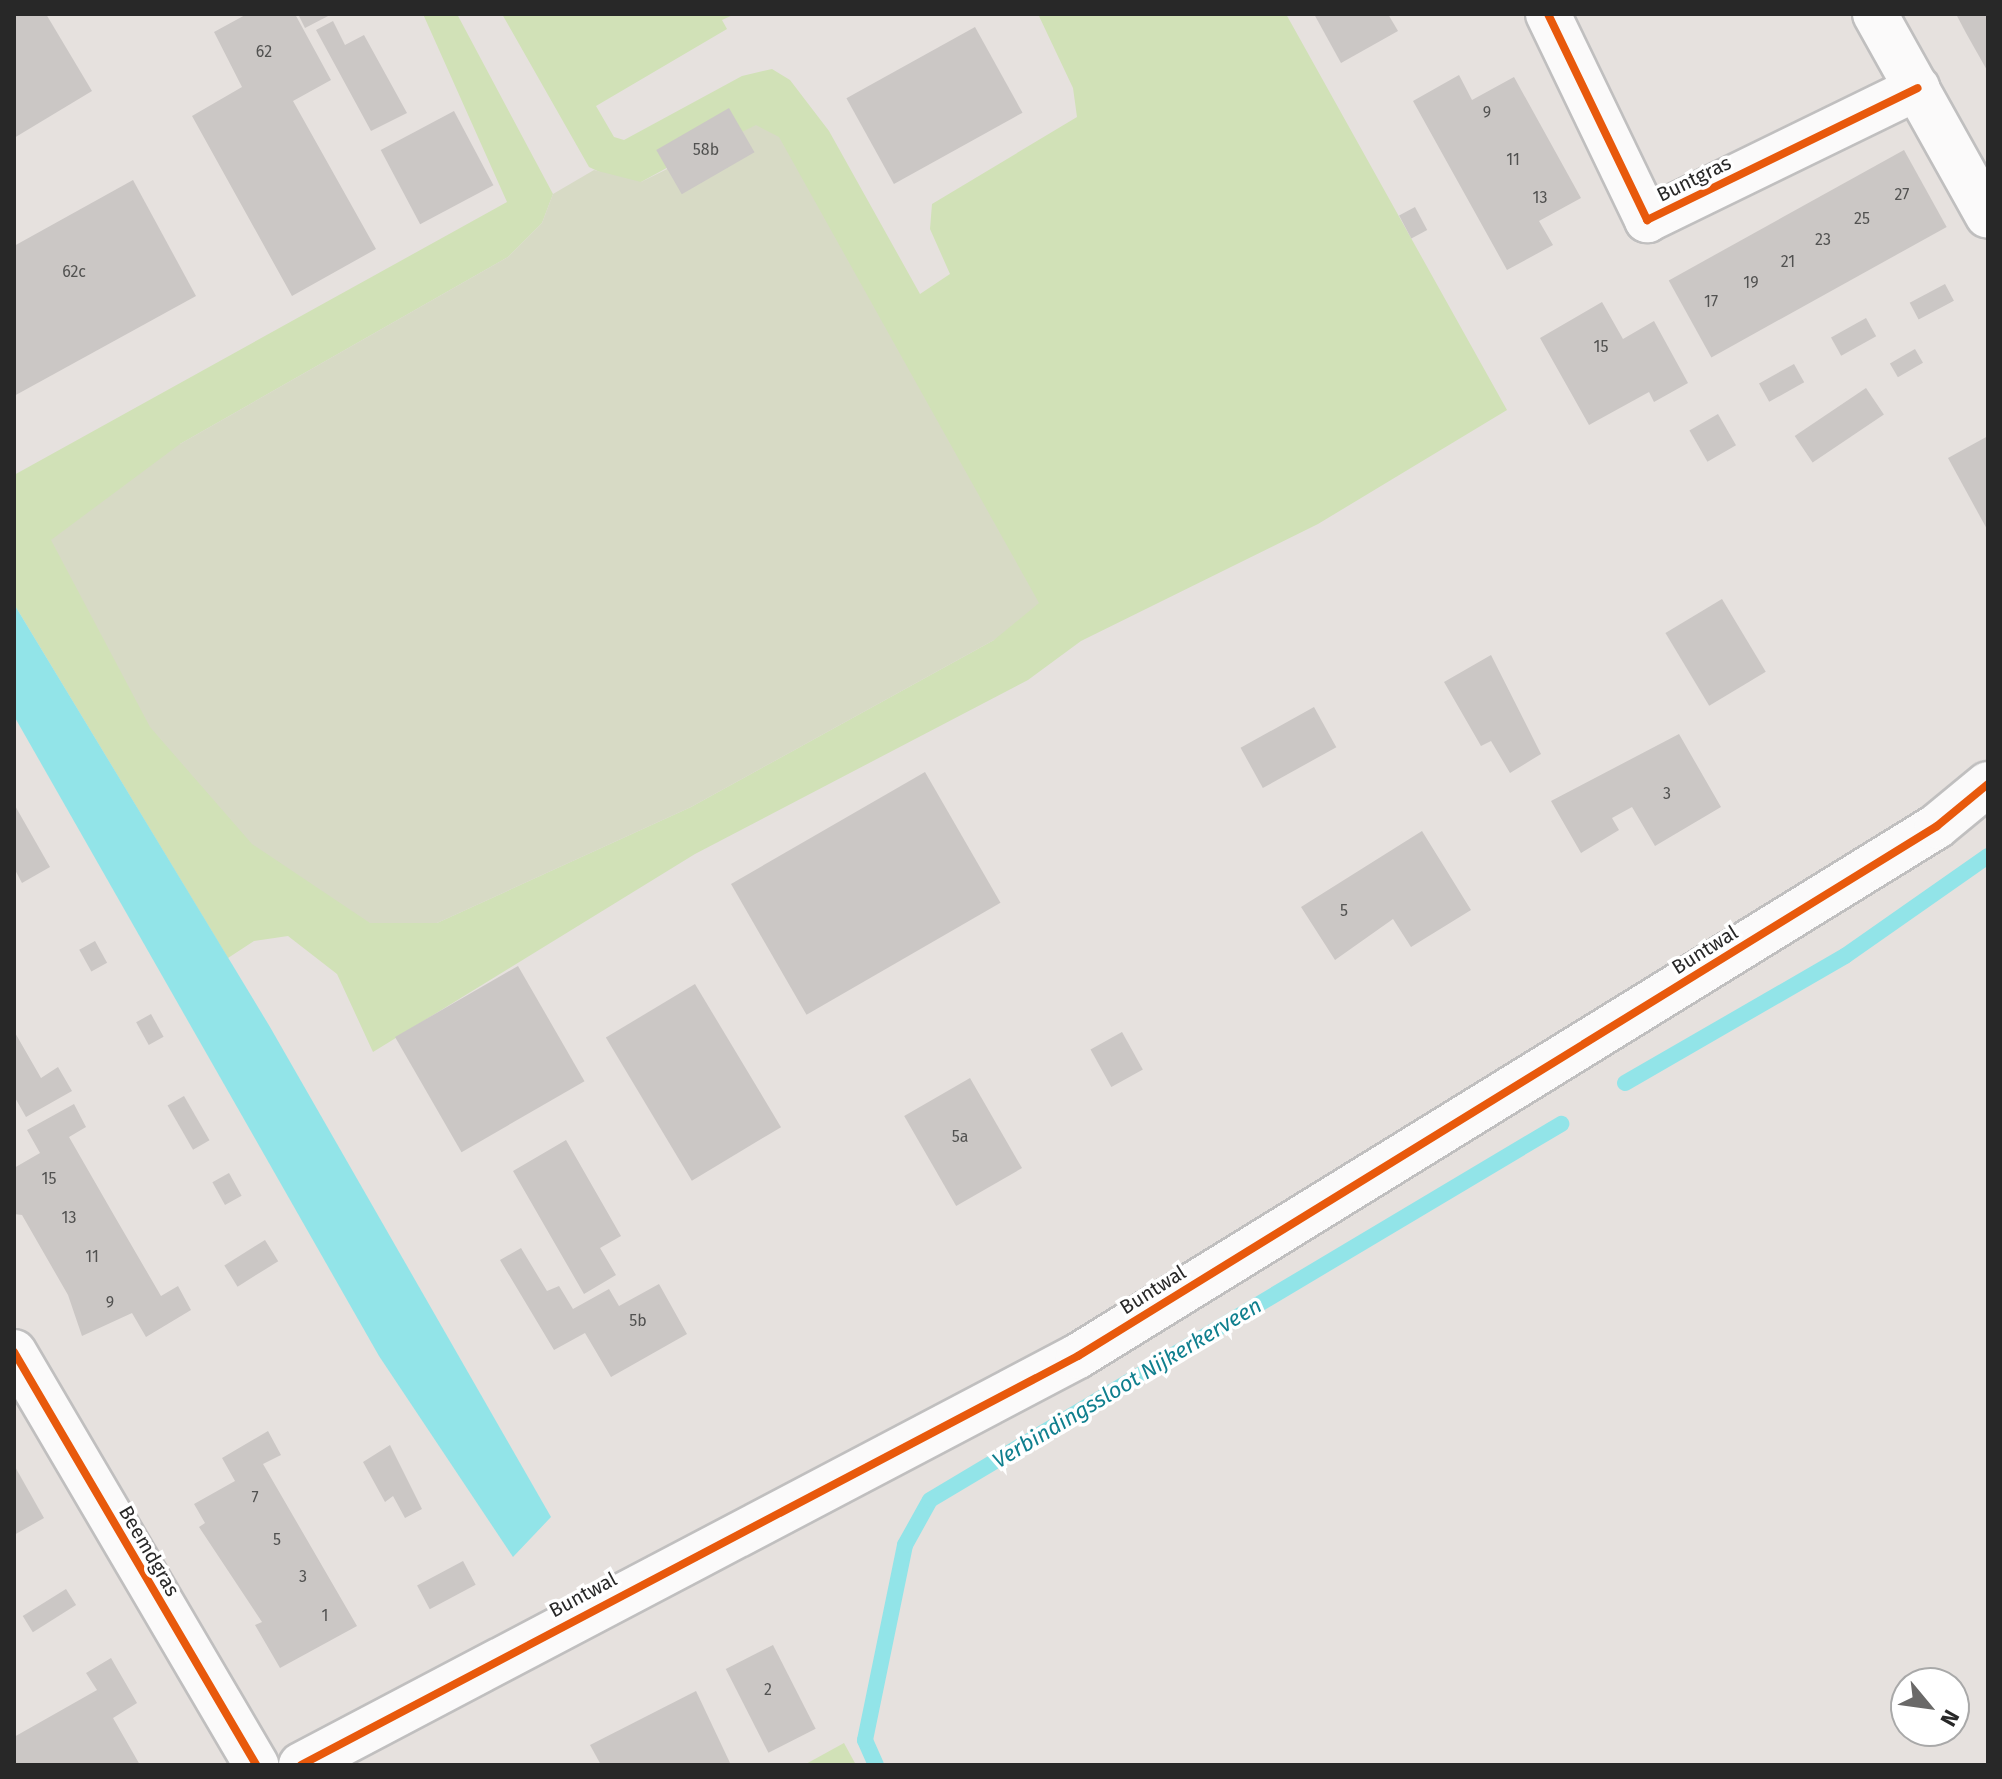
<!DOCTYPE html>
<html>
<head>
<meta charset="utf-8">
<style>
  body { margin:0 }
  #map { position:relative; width:2002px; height:1779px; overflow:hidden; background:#e6e1de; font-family:"Fira Sans",sans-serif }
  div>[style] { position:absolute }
  .green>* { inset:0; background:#d1e1b7 }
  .cemetery>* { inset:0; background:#d7dac5 }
  .water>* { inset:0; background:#92e4e8 }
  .stream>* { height:16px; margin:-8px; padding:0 8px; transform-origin:8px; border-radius:8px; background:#92e4e8 }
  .building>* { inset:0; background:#cbc7c5; transform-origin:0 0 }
  .roads { filter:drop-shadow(2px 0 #c0bfbf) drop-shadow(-2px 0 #c0bfbf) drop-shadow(0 2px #c0bfbf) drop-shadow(0 -2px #c0bfbf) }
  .minor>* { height:44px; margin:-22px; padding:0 22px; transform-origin:22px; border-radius:22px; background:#fbfafa }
  .cycleway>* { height:8px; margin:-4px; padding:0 4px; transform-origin:4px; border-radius:4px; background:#e8590c }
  span { translate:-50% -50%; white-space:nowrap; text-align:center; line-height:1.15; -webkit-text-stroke:7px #fff; paint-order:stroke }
  .number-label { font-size:16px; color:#525251 }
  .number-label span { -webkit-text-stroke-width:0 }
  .street-label { font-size:20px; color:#282828 }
  .water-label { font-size:22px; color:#0f7f8e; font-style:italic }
  .frame { position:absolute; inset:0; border:16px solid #282828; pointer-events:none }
  .north { position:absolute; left:1890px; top:1667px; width:80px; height:80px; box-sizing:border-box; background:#fff; border:2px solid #a9a9a9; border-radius:50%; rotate:119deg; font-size:22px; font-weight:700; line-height:32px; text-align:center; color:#282828 }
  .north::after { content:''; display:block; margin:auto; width:28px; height:36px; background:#6a6968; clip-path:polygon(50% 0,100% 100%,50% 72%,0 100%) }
</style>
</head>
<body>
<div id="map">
  <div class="green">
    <i style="clip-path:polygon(423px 14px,457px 14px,553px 194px,542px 223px,508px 257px,180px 444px,370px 923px,437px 923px,691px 807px,994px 640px,727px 135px,641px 182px,621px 182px,589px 167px,502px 14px,735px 14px,722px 20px,727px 29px,596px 106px,614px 137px,624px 140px,742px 76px,772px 69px,790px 80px,829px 131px,920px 294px,950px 274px,930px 229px,932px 204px,1077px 117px,1073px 88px,1038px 14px,1286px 14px,1507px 410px,1318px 524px,1081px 641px,1028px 680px,695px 854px,373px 1052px,337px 974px,288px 936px,254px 941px,228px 958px,14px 604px,14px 475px,507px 202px)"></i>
    <i style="clip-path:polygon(844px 1743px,856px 1765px,804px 1765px)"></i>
  </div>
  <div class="cemetery">
    <i style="clip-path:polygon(756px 125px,779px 137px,1039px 603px,994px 640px,691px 807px,437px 923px,370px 923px,252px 844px,150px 727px,51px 540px,180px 444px,508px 257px,542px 223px,553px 194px,594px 170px,641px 182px)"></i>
  </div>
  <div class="water">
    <i style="clip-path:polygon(14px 604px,270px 1027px,551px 1517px,513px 1557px,379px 1356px,14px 716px)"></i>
  </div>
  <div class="stream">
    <i style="left:1625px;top:1083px;width:254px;rotate:-30deg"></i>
    <i style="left:1845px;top:956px;width:174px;rotate:-35deg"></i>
    <i style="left:876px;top:1765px;width:27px;rotate:-114deg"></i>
    <i style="left:865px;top:1740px;width:199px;rotate:-78.4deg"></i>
    <i style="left:905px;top:1545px;width:51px;rotate:-60.9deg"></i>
    <i style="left:930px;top:1500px;width:735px;rotate:-30.79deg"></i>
  </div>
  <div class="building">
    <i style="clip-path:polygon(14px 14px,46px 14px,92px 91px,14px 138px)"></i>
    <i style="clip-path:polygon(247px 14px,295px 14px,331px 80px,293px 101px,376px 249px,292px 296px,192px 116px,242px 87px,214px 32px)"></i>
    <i style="clip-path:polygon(298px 14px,332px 14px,305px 28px)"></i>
    <i style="clip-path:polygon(1314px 14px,1388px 14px,1398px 31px,1341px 63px)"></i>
    <i style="clip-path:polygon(1956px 14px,1988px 14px,1988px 72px,1966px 33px)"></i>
    <i style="clip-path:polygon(333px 21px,345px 45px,364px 35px,407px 113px,371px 131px,316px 30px)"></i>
    <i style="left:975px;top:27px;width:98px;height:147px;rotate:61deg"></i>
    <i style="clip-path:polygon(1459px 75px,1472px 100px,1514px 77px,1581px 198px,1539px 221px,1553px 245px,1507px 270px,1413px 101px)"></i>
    <i style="left:729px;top:108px;width:51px;height:84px;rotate:60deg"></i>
    <i style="left:454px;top:111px;width:84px;height:83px;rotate:62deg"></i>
    <i style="left:1904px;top:150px;width:88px;height:269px;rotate:61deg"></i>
    <i style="clip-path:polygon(133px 180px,196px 296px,14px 396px,14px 246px)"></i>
    <i style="left:1415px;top:207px;width:26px;height:18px;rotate:62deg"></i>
    <i style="left:1945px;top:284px;width:19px;height:40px;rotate:62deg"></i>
    <i style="clip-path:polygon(1602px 302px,1623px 339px,1654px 321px,1688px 383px,1654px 402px,1649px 392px,1589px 425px,1540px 338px)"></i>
    <i style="left:1866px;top:318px;width:21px;height:40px;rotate:61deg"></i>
    <i style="left:1915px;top:349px;width:16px;height:29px;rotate:60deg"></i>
    <i style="left:1794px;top:364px;width:21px;height:40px;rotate:61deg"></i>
    <i style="left:1866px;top:388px;width:32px;height:86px;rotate:56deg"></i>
    <i style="left:1718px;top:414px;width:36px;height:33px;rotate:60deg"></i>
    <i style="clip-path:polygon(1988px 436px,1988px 531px,1948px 458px)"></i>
    <i style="left:1722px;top:599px;width:85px;height:66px;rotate:59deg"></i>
    <i style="clip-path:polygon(1491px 655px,1541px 754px,1510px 773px,1491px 741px,1481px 746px,1444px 682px)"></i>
    <i style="left:1314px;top:707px;width:46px;height:84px;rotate:61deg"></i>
    <i style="clip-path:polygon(1679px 734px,1721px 807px,1655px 846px,1632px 807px,1612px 818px,1619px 830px,1581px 853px,1551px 801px)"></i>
    <i style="left:925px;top:772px;width:151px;height:224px;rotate:60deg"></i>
    <i style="clip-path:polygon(14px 804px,50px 867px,22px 883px,14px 868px)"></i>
    <i style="clip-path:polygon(1422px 831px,1471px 910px,1411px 947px,1393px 919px,1335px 960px,1301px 907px)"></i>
    <i style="left:95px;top:941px;width:25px;height:18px;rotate:61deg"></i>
    <i style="left:518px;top:966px;width:133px;height:142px;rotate:60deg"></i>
    <i style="left:695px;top:984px;width:167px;height:104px;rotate:59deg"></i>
    <i style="left:151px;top:1014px;width:26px;height:17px;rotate:61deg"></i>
    <i style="clip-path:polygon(14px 1031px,41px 1078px,58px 1067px,72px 1091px,26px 1117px,14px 1096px)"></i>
    <i style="left:1122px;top:1032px;width:43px;height:36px;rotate:61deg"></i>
    <i style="left:970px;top:1078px;width:104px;height:76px;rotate:60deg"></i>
    <i style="left:184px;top:1096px;width:51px;height:19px;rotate:60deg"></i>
    <i style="clip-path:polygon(74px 1104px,86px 1127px,69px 1137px,115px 1217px,161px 1296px,178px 1286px,191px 1310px,146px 1337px,132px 1313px,82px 1336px,68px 1295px,22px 1215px,14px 1214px,14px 1168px,40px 1153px,27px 1130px)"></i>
    <i style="clip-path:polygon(566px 1140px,621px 1236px,600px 1248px,616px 1275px,584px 1294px,513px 1171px)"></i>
    <i style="left:229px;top:1173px;width:26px;height:19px;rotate:61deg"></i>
    <i style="left:265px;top:1240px;width:25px;height:48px;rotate:58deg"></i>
    <i style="clip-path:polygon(521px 1248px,547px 1291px,559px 1286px,573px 1309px,609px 1289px,619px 1306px,659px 1284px,687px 1334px,611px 1377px,585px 1333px,554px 1350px,500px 1260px)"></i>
    <i style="clip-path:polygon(268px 1431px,281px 1455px,263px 1464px,357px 1626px,280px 1668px,255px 1625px,262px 1622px,199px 1527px,205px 1523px,194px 1504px,235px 1481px,222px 1458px)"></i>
    <i style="clip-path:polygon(390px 1445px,422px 1509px,405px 1518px,393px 1496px,385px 1502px,363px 1462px)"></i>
    <i style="clip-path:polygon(14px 1465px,44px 1518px,14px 1535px)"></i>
    <i style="left:463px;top:1561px;width:27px;height:52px;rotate:62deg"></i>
    <i style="left:66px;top:1589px;width:19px;height:51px;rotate:58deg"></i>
    <i style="left:773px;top:1645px;width:94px;height:53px;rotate:63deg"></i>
    <i style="clip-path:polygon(111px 1658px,137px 1703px,113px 1718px,140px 1765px,14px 1765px,14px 1737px,97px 1690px,86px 1673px)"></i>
    <i style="clip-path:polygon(696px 1691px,731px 1765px,601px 1765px,590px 1745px)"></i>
  </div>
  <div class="roads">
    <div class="minor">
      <i style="left:1548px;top:14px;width:229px;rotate:64.3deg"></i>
      <i style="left:1647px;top:220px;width:301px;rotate:-26deg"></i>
      <i style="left:1875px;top:14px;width:231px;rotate:60.8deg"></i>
      <i style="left:14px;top:1352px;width:479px;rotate:59.6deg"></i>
      <i style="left:301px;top:1765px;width:878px;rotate:-27.76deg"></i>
      <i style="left:1078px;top:1356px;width:1009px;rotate:-31.67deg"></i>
      <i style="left:1937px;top:826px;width:66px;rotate:-39.5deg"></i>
    </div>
  </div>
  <div class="cycleway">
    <i style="left:1548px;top:14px;width:229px;rotate:64.3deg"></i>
    <i style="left:1647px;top:220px;width:301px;rotate:-26deg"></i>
    <i style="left:14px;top:1352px;width:479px;rotate:59.6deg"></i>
    <i style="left:301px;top:1765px;width:878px;rotate:-27.76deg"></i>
    <i style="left:1078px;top:1356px;width:1009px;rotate:-31.67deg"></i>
    <i style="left:1937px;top:826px;width:66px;rotate:-39.5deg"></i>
  </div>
  <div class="number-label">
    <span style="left:264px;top:52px">62</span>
    <span style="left:1487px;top:113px">9</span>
    <span style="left:706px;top:150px">58b</span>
    <span style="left:1513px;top:160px">11</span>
    <span style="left:1902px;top:195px">27</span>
    <span style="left:1540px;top:198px">13</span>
    <span style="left:1862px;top:219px">25</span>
    <span style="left:1823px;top:240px">23</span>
    <span style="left:1788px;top:262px">21</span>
    <span style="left:74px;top:272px">62c</span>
    <span style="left:1751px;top:283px">19</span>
    <span style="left:1711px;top:302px">17</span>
    <span style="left:1601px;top:347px">15</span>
    <span style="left:1667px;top:794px">3</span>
    <span style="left:1344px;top:911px">5</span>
    <span style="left:960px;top:1137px">5a</span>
    <span style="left:49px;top:1179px">15</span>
    <span style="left:69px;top:1218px">13</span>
    <span style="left:92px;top:1257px">11</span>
    <span style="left:110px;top:1303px">9</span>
    <span style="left:638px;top:1321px">5b</span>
    <span style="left:255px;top:1498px">7</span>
    <span style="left:277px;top:1540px">5</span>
    <span style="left:303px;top:1577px">3</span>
    <span style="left:325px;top:1616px">1</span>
    <span style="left:768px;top:1690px">2</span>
  </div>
  <div class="street-label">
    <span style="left:1694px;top:179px;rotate:-26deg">Buntgras</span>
    <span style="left:1705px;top:950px;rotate:-32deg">Buntwal</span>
    <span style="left:1153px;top:1290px;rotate:-32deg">Buntwal</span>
    <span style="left:149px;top:1551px;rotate:60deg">Beemdgras</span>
    <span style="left:583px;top:1595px;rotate:-28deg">Buntwal</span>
  </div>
  <div class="water-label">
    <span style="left:1127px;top:1383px;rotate:-31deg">Verbindingssloot Nijkerkerveen</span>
  </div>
  <div class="frame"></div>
  <div class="north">N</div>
</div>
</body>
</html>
